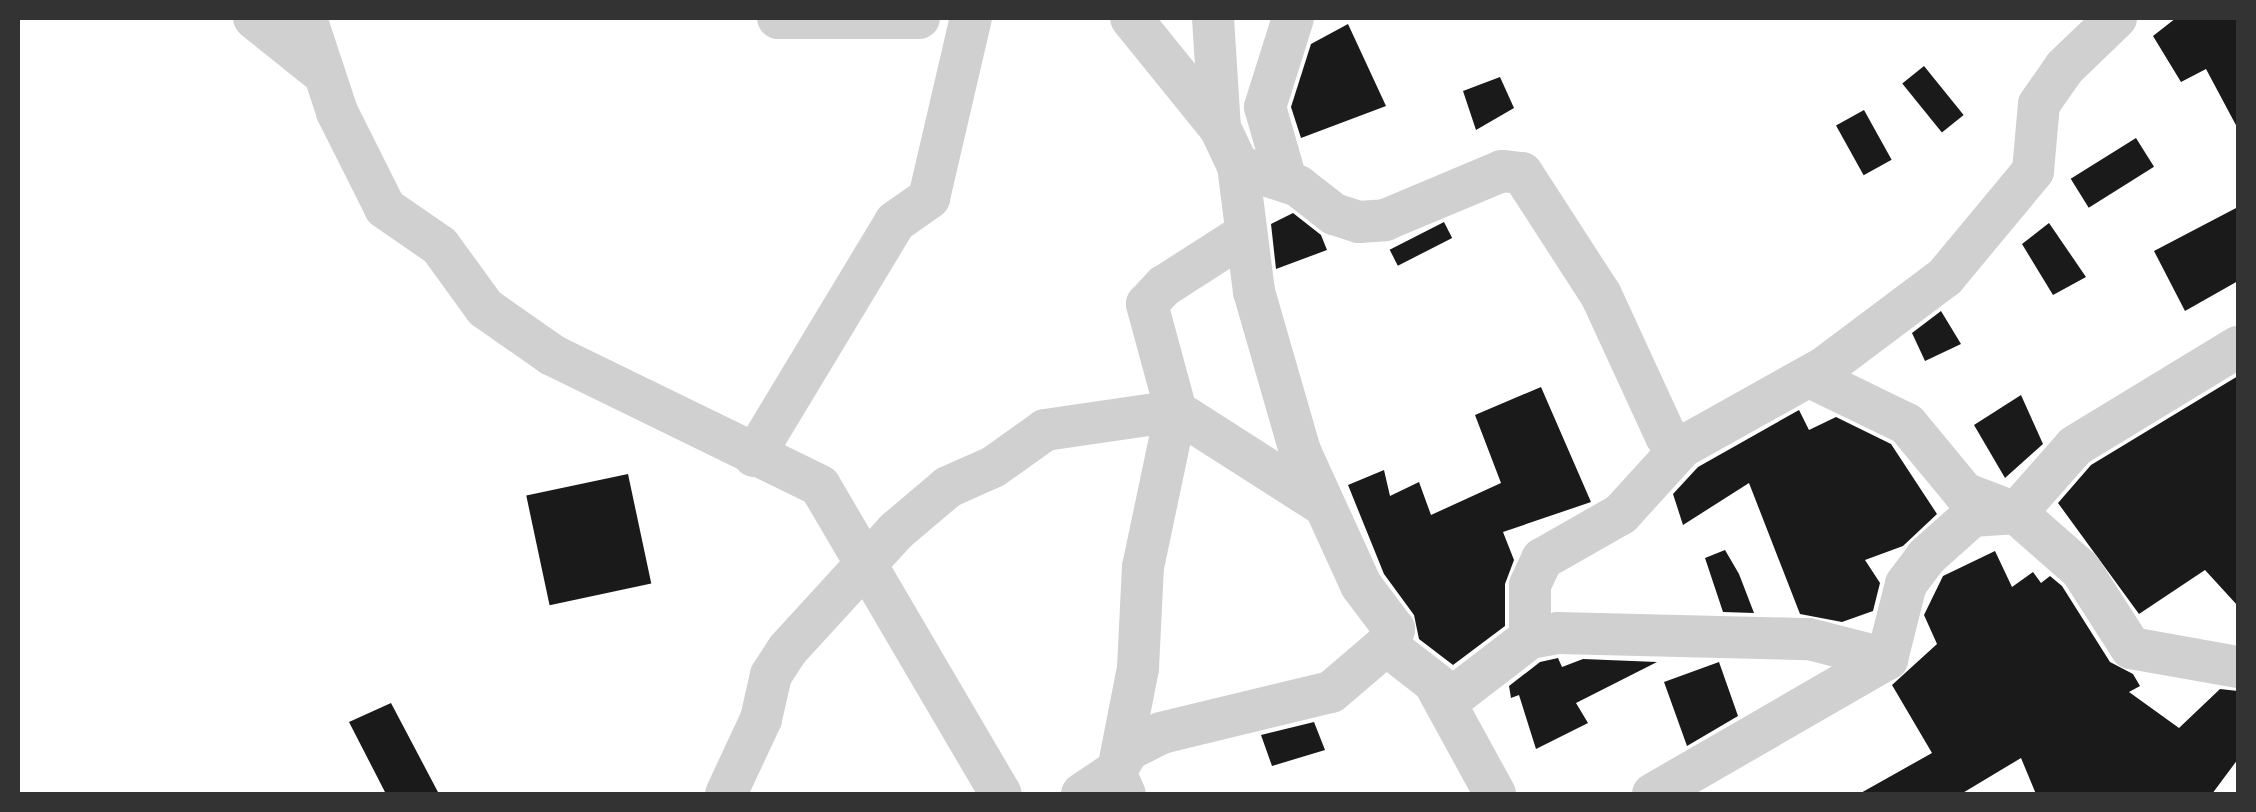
<!DOCTYPE html>
<html>
<head>
<meta charset="utf-8">
<style>
  body { margin:0 }
  #map { position:relative; width:2256px; height:812px; overflow:hidden; background:#fff; font-family:"Work Sans",sans-serif }
  div>[style] { position:absolute }
  .building>* { inset:0; background:#1a1a1a; transform-origin:0 0 }
  .minor>* { height:42px; margin:-21px; padding:0 21px; transform-origin:21px; border-radius:21px; background:#d0d0d0 }
  span { translate:-50% -50%; white-space:nowrap; text-align:center; line-height:1.15; -webkit-text-stroke:10px #fff; paint-order:stroke }
  .frame { position:absolute; inset:0; border:20px solid #333; pointer-events:none }
</style>
</head>
<body>
<div id="map">
  <div class="building">
    <i style="clip-path:polygon(2176px 18px,2238px 18px,2238px 129px,2206px 69px,2181px 82px,2153px 36px)"></i>
    <i style="clip-path:polygon(1348px 24px,1386px 106px,1301px 138px,1291px 107px,1311px 44px)"></i>
    <i style="left:1924px;top:66px;width:63px;height:28px;rotate:51deg"></i>
    <i style="clip-path:polygon(1500px 77px,1514px 108px,1476px 130px,1463px 91px)"></i>
    <i style="left:1864px;top:110px;width:57px;height:32px;rotate:61deg"></i>
    <i style="left:2136px;top:138px;width:34px;height:77px;rotate:58deg"></i>
    <i style="clip-path:polygon(2238px 207px,2238px 281px,2185px 311px,2154px 251px)"></i>
    <i style="clip-path:polygon(1293px 213px,1321px 235px,1327px 250px,1276px 269px,1271px 224px)"></i>
    <i style="left:1444px;top:222px;width:18px;height:61px;rotate:63deg"></i>
    <i style="clip-path:polygon(2049px 223px,2086px 277px,2053px 295px,2022px 244px)"></i>
    <i style="clip-path:polygon(1941px 311px,1961px 344px,1925px 361px,1912px 333px)"></i>
    <i style="clip-path:polygon(2238px 376px,2238px 606px,2205px 570px,2139px 614px,2058px 503px,2091px 465px)"></i>
    <i style="clip-path:polygon(1541px 387px,1591px 502px,1503px 532px,1514px 560px,1505px 584px,1505px 626px,1453px 665px,1419px 639px,1414px 615px,1384px 574px,1348px 485px,1384px 470px,1390px 496px,1419px 482px,1431px 515px,1501px 483px,1475px 415px)"></i>
    <i style="clip-path:polygon(2021px 395px,2043px 444px,2005px 478px,1974px 425px)"></i>
    <i style="clip-path:polygon(1799px 410px,1809px 430px,1836px 417px,1891px 444px,1937px 514px,1903px 546px,1865px 560px,1880px 583px,1873px 611px,1842px 622px,1800px 614px,1749px 483px,1683px 525px,1673px 494px,1698px 467px)"></i>
    <i style="left:628px;top:474px;width:112px;height:104px;rotate:78deg"></i>
    <i style="clip-path:polygon(1725px 550px,1739px 574px,1754px 613px,1723px 612px,1705px 558px)"></i>
    <i style="clip-path:polygon(1995px 551px,2012px 587px,2033px 572px,2041px 583px,2050px 576px,2062px 586px,2110px 662px,2133px 674px,2140px 686px,2129px 692px,2179px 728px,2220px 689px,2238px 691px,2238px 759px,2212px 794px,2036px 794px,2021px 758px,1961px 794px,1859px 794px,1932px 753px,1892px 685px,1937px 644px,1924px 615px,1943px 576px)"></i>
    <i style="clip-path:polygon(1558px 658px,1562px 667px,1583px 659px,1657px 662px,1576px 703px,1588px 723px,1536px 749px,1519px 695px,1511px 698px,1509px 686px,1540px 662px)"></i>
    <i style="clip-path:polygon(1719px 662px,1738px 716px,1687px 746px,1664px 682px)"></i>
    <i style="clip-path:polygon(391px 703px,439px 794px,386px 794px,349px 722px)"></i>
    <i style="clip-path:polygon(1314px 722px,1325px 750px,1272px 766px,1261px 735px)"></i>
  </div>
  <div class="minor">
    <i style="left:254px;top:18px;width:90px;rotate:38.7deg"></i>
    <i style="left:306px;top:18px;width:99px;rotate:71.7deg"></i>
    <i style="left:337px;top:112px;width:107px;rotate:63.4deg"></i>
    <i style="left:385px;top:208px;width:67px;rotate:34.6deg"></i>
    <i style="left:440px;top:246px;width:77px;rotate:54deg"></i>
    <i style="left:485px;top:308px;width:82px;rotate:35deg"></i>
    <i style="left:552px;top:355px;width:298px;rotate:26deg"></i>
    <i style="left:820px;top:486px;width:357px;rotate:59.6deg"></i>
    <i style="left:778px;top:18px;width:141px"></i>
    <i style="left:1213px;top:18px;width:110px;rotate:86.4deg"></i>
    <i style="left:1238px;top:166px;width:63px;rotate:18.4deg"></i>
    <i style="left:1298px;top:186px;width:46px;rotate:37.9deg"></i>
    <i style="left:1334px;top:214px;width:26px;rotate:18deg"></i>
    <i style="left:1359px;top:222px;width:26px;rotate:-4deg"></i>
    <i style="left:1385px;top:220px;width:127px;rotate:-22.7deg"></i>
    <i style="left:1502px;top:171px;width:20px;rotate:6deg"></i>
    <i style="left:1522px;top:173px;width:145px;rotate:57.1deg"></i>
    <i style="left:1601px;top:295px;width:155px;rotate:65.3deg"></i>
    <i style="left:1666px;top:436px;width:19px;rotate:35deg"></i>
    <i style="left:1286px;top:180px;width:76px;rotate:-106deg"></i>
    <i style="left:1265px;top:107px;width:93px;rotate:-72.5deg"></i>
    <i style="left:1810px;top:377px;width:108px;rotate:25.9deg"></i>
    <i style="left:1907px;top:424px;width:89px;rotate:50.4deg"></i>
    <i style="left:1964px;top:493px;width:56px;rotate:21deg"></i>
    <i style="left:2016px;top:513px;width:89px;rotate:-48.6deg"></i>
    <i style="left:2075px;top:446px;width:191px;rotate:-31.3deg"></i>
    <i style="left:754px;top:456px;width:273px;rotate:-58.9deg"></i>
    <i style="left:895px;top:222px;width:42px;rotate:-35.2deg"></i>
    <i style="left:929px;top:198px;width:185px;rotate:-76.9deg"></i>
    <i style="left:1530px;top:638px;width:53px;rotate:-90deg"></i>
    <i style="left:1530px;top:585px;width:29px;rotate:-65deg"></i>
    <i style="left:1542px;top:559px;width:91px;rotate:-29.7deg"></i>
    <i style="left:1621px;top:514px;width:91px;rotate:-47.7deg"></i>
    <i style="left:1682px;top:447px;width:164px;rotate:-29.2deg"></i>
    <i style="left:1825px;top:367px;width:150px;rotate:-36.9deg"></i>
    <i style="left:1945px;top:277px;width:138px;rotate:-50.3deg"></i>
    <i style="left:2033px;top:171px;width:67px;rotate:-84.9deg"></i>
    <i style="left:2039px;top:104px;width:45px;rotate:-54.9deg"></i>
    <i style="left:2065px;top:67px;width:71px;rotate:-43.9deg"></i>
    <i style="left:1386px;top:645px;width:85px;rotate:37.8deg"></i>
    <i style="left:1453px;top:697px;width:97px;rotate:-37.5deg"></i>
    <i style="left:1530px;top:638px;width:28px;rotate:-10deg"></i>
    <i style="left:1558px;top:633px;width:251px;rotate:1.4deg"></i>
    <i style="left:1809px;top:639px;width:81px;rotate:14.4deg"></i>
    <i style="left:1887px;top:659px;width:77px;rotate:-75.8deg"></i>
    <i style="left:1906px;top:584px;width:34px;rotate:-53deg"></i>
    <i style="left:1926px;top:557px;width:62px;rotate:-41.7deg"></i>
    <i style="left:1972px;top:516px;width:44px;rotate:-3.9deg"></i>
    <i style="left:2016px;top:513px;width:86px;rotate:41.2deg"></i>
    <i style="left:2081px;top:570px;width:93px;rotate:57.3deg"></i>
    <i style="left:2131px;top:648px;width:109px;rotate:10.1deg"></i>
    <i style="left:1437px;top:688px;width:121px;rotate:61.3deg"></i>
    <i style="left:1120px;top:760px;width:94px;rotate:-78.9deg"></i>
    <i style="left:1138px;top:668px;width:101px;rotate:-87.2deg"></i>
    <i style="left:1143px;top:567px;width:159px;rotate:-78.1deg"></i>
    <i style="left:1176px;top:411px;width:111px;rotate:-105.2deg"></i>
    <i style="left:1147px;top:304px;width:25px;rotate:-47deg"></i>
    <i style="left:1164px;top:286px;width:96px;rotate:-32.7deg"></i>
    <i style="left:1115px;top:772px;width:26px;rotate:-59deg"></i>
    <i style="left:1128px;top:750px;width:37px;rotate:-27deg"></i>
    <i style="left:1161px;top:733px;width:175px;rotate:-13.6deg"></i>
    <i style="left:1331px;top:692px;width:72px;rotate:-40.5deg"></i>
    <i style="left:1386px;top:645px;width:18px;rotate:-63deg"></i>
    <i style="left:1394px;top:629px;width:55px;rotate:-126.9deg"></i>
    <i style="left:1361px;top:585px;width:147px;rotate:-114.5deg"></i>
    <i style="left:1300px;top:451px;width:166px;rotate:-106.1deg"></i>
    <i style="left:1254px;top:292px;width:127px;rotate:-97.2deg"></i>
    <i style="left:1238px;top:166px;width:42px;rotate:-115.3deg"></i>
    <i style="left:1220px;top:128px;width:141px;rotate:-129deg"></i>
    <i style="left:726px;top:794px;width:83px;rotate:-65deg"></i>
    <i style="left:761px;top:719px;width:45px;rotate:-77.2deg"></i>
    <i style="left:771px;top:675px;width:31px;rotate:-57deg"></i>
    <i style="left:788px;top:649px;width:160px;rotate:-47.5deg"></i>
    <i style="left:896px;top:531px;width:68px;rotate:-40.2deg"></i>
    <i style="left:948px;top:487px;width:49px;rotate:-24deg"></i>
    <i style="left:993px;top:467px;width:64px;rotate:-35.4deg"></i>
    <i style="left:1045px;top:430px;width:132px;rotate:-8.3deg"></i>
    <i style="left:1176px;top:411px;width:171px;rotate:32.6deg"></i>
    <i style="left:1082px;top:794px;width:40px;rotate:-34deg"></i>
    <i style="left:1115px;top:772px;width:24px;rotate:66deg"></i>
    <i style="left:1653px;top:794px;width:270px;rotate:-30deg"></i>
  </div>
  <div class="frame"></div>
</div>
</body>
</html>
